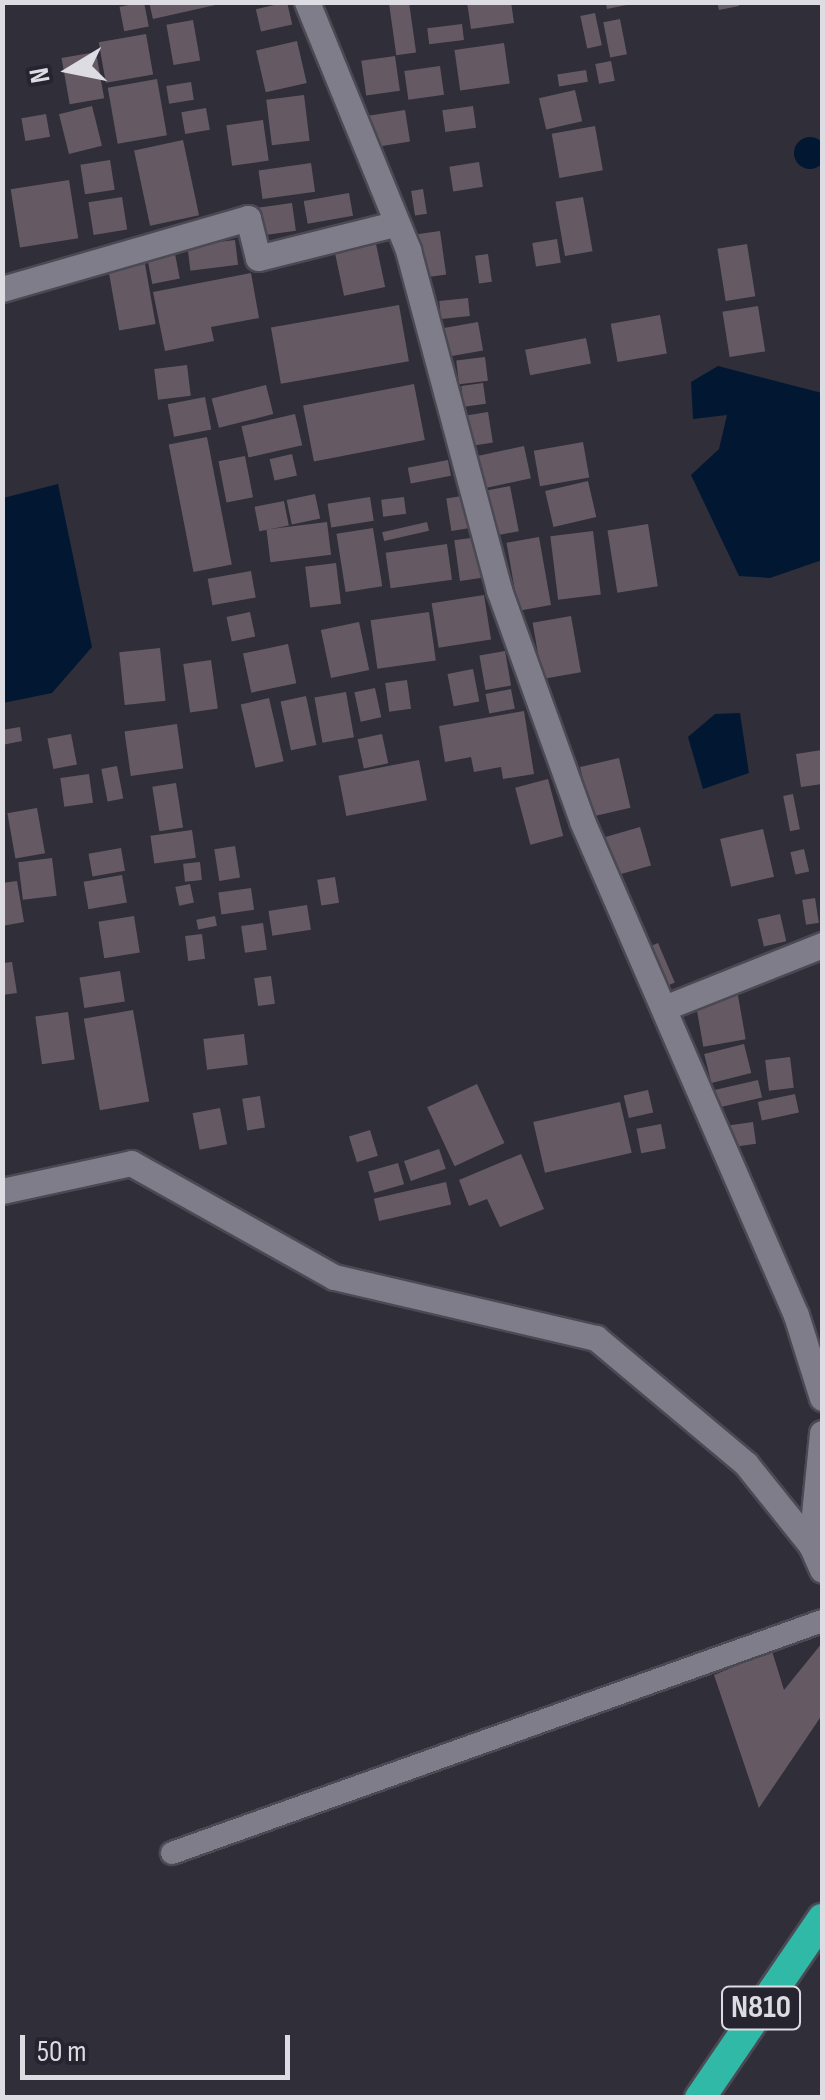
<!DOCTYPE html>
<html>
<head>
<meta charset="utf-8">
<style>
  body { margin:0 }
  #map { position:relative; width:825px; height:2100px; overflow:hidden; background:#302e39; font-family:"Sofia Sans Condensed",sans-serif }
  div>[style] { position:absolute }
  .water>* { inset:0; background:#021832 }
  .round { border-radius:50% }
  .building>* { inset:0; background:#655a64; transform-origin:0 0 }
  .roads { filter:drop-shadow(2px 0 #4b4953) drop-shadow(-2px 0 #4b4953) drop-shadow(0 2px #4b4953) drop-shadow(0 -2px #4b4953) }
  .lane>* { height:22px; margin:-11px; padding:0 11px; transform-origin:11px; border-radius:11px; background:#807d8b }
  .street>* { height:25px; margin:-12.5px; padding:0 12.5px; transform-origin:12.5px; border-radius:12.5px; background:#807d8b }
  .highway>* { height:30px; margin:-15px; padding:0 15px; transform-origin:15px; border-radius:15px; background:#31b9a8 }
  span { translate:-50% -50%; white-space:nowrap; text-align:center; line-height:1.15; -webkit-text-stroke:9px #26242f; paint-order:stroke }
  .shield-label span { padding:2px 8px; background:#26242f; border:2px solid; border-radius:8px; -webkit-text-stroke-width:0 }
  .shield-label { font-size:32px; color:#dddce3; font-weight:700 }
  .frame { position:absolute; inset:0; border:5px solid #dddce3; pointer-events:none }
  .north { position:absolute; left:20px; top:20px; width:100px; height:100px; -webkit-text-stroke:8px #26242f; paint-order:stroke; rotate:260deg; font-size:28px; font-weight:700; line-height:40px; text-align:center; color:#dddce3 }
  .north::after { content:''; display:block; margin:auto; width:35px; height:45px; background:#dddce3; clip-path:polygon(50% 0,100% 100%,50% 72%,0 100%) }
  .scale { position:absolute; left:20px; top:2035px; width:270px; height:45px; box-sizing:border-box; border:5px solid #dddce3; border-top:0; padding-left:12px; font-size:30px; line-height:35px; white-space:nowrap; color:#dddce3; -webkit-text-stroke:8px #26242f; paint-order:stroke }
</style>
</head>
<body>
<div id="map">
  <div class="water">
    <i class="round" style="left:794px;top:137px;width:32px;height:32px"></i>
    <i style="clip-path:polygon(718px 366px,822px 393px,822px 560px,770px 578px,739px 576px,691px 475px,719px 449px,727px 415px,693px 419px,691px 382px)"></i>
    <i style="clip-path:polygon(58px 484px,92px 647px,52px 693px,3px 703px,3px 498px)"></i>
    <i style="clip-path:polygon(740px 713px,749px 773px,703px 789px,688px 737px,715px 714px)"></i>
  </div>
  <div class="building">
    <i style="left:144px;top:2px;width:25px;height:25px;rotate:79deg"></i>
    <i style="clip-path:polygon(149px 2px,220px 2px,220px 4px,153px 19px)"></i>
    <i style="left:287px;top:2px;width:23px;height:32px;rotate:77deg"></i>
    <i style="left:409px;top:2px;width:51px;height:20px;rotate:82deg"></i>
    <i style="clip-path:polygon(467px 2px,511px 2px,514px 23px,471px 29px)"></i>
    <i style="clip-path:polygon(606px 2px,631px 2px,631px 4px,607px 9px)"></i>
    <i style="clip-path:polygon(717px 2px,738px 2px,739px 6px,719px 10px)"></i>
    <i style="left:595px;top:13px;width:33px;height:15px;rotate:78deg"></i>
    <i style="left:620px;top:19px;width:36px;height:17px;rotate:79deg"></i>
    <i style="left:193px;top:20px;width:41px;height:27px;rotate:80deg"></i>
    <i style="left:462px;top:24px;width:16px;height:35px;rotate:83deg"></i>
    <i style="left:146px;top:34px;width:41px;height:48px;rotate:80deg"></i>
    <i style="left:297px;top:41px;width:43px;height:42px;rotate:77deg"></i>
    <i style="left:504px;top:43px;width:41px;height:50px;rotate:82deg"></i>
    <i style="left:96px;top:52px;width:47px;height:35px;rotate:80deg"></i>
    <i style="left:395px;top:56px;width:35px;height:34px;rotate:82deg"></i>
    <i style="left:611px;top:61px;width:20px;height:16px;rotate:79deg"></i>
    <i style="left:440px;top:66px;width:29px;height:36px;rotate:82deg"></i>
    <i style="left:586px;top:70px;width:12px;height:29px;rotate:81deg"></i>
    <i style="left:157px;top:79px;width:57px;height:50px;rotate:80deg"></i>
    <i style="left:191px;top:82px;width:18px;height:25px;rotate:81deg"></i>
    <i style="left:575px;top:90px;width:32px;height:37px;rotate:77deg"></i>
    <i style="left:304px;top:95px;width:46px;height:38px;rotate:83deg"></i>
    <i style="left:92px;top:106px;width:41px;height:34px;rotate:76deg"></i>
    <i style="left:473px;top:106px;width:22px;height:31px;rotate:82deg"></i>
    <i style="left:206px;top:108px;width:22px;height:25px;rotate:80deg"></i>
    <i style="left:405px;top:110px;width:32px;height:47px;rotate:81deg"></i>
    <i style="left:46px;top:114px;width:23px;height:25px;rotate:80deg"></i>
    <i style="left:263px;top:120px;width:41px;height:37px;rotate:82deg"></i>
    <i style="left:595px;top:126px;width:45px;height:44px;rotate:80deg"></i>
    <i style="left:183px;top:140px;width:77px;height:50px;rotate:78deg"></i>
    <i style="left:110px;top:160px;width:30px;height:30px;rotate:81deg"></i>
    <i style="left:479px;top:162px;width:25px;height:30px;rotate:81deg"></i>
    <i style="left:311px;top:163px;width:29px;height:53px;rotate:82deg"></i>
    <i style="left:69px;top:180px;width:59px;height:59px;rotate:81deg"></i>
    <i style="left:423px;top:189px;width:25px;height:12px;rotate:81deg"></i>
    <i style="left:349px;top:193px;width:23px;height:46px;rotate:80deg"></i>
    <i style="left:122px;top:197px;width:33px;height:34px;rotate:81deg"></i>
    <i style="left:583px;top:197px;width:55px;height:28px;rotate:80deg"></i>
    <i style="left:292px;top:203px;width:28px;height:40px;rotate:82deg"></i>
    <i style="left:440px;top:231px;width:44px;height:27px;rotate:82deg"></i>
    <i style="left:557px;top:239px;width:24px;height:25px;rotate:81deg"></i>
    <i style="left:235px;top:240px;width:25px;height:48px;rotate:83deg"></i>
    <i style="left:376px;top:244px;width:44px;height:42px;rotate:78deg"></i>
    <i style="left:747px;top:244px;width:53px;height:30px;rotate:81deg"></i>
    <i style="left:175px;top:254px;width:25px;height:28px;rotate:79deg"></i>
    <i style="left:488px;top:254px;width:28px;height:13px;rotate:82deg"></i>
    <i style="left:145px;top:264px;width:61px;height:37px;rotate:80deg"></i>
    <i style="clip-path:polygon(251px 273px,259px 318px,211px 327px,214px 341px,165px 351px,153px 292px)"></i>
    <i style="left:468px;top:298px;width:18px;height:29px;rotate:84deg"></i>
    <i style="left:399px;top:305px;width:57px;height:130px;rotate:80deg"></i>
    <i style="left:758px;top:306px;width:46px;height:36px;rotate:81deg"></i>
    <i style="left:660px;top:315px;width:39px;height:50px;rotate:80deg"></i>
    <i style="left:478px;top:322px;width:29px;height:36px;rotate:80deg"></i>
    <i style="left:586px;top:338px;width:26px;height:62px;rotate:79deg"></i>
    <i style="left:485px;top:357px;width:24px;height:29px;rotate:83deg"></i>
    <i style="left:187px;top:365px;width:31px;height:33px;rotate:83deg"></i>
    <i style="left:483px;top:383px;width:21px;height:22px;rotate:82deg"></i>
    <i style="left:414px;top:384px;width:57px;height:113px;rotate:79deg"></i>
    <i style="left:266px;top:385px;width:30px;height:56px;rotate:76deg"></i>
    <i style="left:205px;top:397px;width:33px;height:38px;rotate:79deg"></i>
    <i style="left:488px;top:412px;width:31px;height:22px;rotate:81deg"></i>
    <i style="left:295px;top:414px;width:32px;height:55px;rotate:77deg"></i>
    <i style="left:207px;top:437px;width:130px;height:39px;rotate:79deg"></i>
    <i style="left:583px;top:442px;width:36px;height:50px;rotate:80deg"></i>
    <i style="left:524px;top:446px;width:33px;height:50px;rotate:78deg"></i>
    <i style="left:292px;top:454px;width:22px;height:23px;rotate:77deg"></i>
    <i style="left:245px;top:456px;width:42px;height:27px;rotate:79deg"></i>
    <i style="left:448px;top:460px;width:16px;height:41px;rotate:79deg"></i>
    <i style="left:588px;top:481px;width:37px;height:44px;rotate:77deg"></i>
    <i style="left:510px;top:486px;width:46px;height:24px;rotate:79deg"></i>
    <i style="left:315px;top:494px;width:25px;height:29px;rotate:78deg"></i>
    <i style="left:468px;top:495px;width:33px;height:22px;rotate:81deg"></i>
    <i style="left:370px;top:497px;width:24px;height:43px;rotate:81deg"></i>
    <i style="left:404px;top:497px;width:17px;height:23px;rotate:83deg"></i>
    <i style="left:284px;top:501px;width:25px;height:30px;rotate:79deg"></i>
    <i style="left:327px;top:522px;width:33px;height:61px;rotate:83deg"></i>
    <i style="left:427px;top:522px;width:9px;height:46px;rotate:77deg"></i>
    <i style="left:648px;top:524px;width:63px;height:41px;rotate:81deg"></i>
    <i style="left:373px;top:528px;width:59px;height:37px;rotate:81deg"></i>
    <i style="left:593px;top:531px;width:64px;height:43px;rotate:83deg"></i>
    <i style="left:485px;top:536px;width:41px;height:31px;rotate:82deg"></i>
    <i style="left:539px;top:537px;width:69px;height:33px;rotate:80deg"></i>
    <i style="left:447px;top:544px;width:36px;height:62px;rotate:82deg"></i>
    <i style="left:336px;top:563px;width:41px;height:31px;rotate:83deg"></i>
    <i style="left:251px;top:571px;width:27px;height:44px;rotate:80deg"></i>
    <i style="left:484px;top:595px;width:45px;height:53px;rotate:81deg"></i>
    <i style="left:250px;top:612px;width:25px;height:24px;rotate:78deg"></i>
    <i style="left:429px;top:612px;width:49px;height:59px;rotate:82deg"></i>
    <i style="left:571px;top:616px;width:57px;height:39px;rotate:80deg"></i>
    <i style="left:359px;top:622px;width:49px;height:39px;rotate:78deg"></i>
    <i style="left:288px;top:644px;width:40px;height:46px;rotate:78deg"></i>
    <i style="left:160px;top:648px;width:53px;height:41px;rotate:84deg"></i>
    <i style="left:505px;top:651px;width:35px;height:26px;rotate:80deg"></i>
    <i style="left:211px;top:660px;width:49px;height:28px;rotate:82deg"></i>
    <i style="left:473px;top:669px;width:33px;height:26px;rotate:79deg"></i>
    <i style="left:407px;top:680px;width:29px;height:22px;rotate:82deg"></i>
    <i style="left:375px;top:688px;width:30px;height:21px;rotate:78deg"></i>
    <i style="left:511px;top:689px;width:20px;height:26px;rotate:79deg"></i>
    <i style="left:346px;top:692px;width:46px;height:32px;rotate:80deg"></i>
    <i style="left:306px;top:696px;width:50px;height:26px;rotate:78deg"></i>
    <i style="left:269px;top:698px;width:65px;height:29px;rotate:77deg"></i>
    <i style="clip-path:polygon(524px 711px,534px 774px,503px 779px,501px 767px,474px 772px,471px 757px,445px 762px,439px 726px)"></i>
    <i style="left:177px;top:724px;width:45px;height:53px;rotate:82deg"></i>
    <i style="clip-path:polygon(20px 727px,22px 741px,2px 745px,2px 730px)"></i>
    <i style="left:71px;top:734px;width:31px;height:24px;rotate:79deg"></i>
    <i style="left:382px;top:734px;width:30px;height:25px;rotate:78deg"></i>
    <i style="clip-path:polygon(822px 750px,822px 784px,801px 787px,796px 754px)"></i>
    <i style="left:619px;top:758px;width:51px;height:40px;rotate:77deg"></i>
    <i style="left:419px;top:760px;width:41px;height:82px;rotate:79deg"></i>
    <i style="left:117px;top:766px;width:33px;height:16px;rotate:79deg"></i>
    <i style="left:89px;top:774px;width:29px;height:29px;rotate:82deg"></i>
    <i style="left:548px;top:779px;width:59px;height:34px;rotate:75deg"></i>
    <i style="left:176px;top:783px;width:45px;height:24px;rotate:81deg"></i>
    <i style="left:793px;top:794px;width:36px;height:10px;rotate:79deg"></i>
    <i style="left:37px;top:808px;width:46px;height:30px;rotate:80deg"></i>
    <i style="left:640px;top:827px;width:40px;height:44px;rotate:74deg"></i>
    <i style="left:763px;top:829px;width:49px;height:44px;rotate:77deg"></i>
    <i style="left:192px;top:830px;width:28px;height:42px;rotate:82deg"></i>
    <i style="left:235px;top:846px;width:32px;height:21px;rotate:81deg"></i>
    <i style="left:121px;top:848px;width:23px;height:33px;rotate:80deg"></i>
    <i style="left:804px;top:849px;width:23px;height:14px;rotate:77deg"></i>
    <i style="left:52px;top:858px;width:38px;height:34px;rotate:83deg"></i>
    <i style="left:200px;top:862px;width:18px;height:17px;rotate:84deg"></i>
    <i style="left:122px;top:875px;width:28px;height:39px;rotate:80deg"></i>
    <i style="left:335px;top:877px;width:26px;height:18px;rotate:81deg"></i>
    <i style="clip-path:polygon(17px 881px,24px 922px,2px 926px,2px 883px)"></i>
    <i style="left:190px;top:884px;width:19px;height:15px;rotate:78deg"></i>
    <i style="left:251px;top:888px;width:22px;height:33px;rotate:82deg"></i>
    <i style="left:815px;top:898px;width:25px;height:13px;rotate:81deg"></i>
    <i style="left:307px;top:905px;width:25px;height:39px;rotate:81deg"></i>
    <i style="left:780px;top:914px;width:28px;height:23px;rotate:77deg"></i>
    <i style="left:134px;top:916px;width:37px;height:36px;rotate:81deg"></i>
    <i style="left:215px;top:916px;width:10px;height:19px;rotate:79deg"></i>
    <i style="left:263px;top:923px;width:27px;height:22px;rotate:82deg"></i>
    <i style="left:202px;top:934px;width:25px;height:17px;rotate:83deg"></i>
    <i style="left:658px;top:943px;width:43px;height:13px;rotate:67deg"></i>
    <i style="clip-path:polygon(12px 962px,17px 993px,2px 995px,2px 963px)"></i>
    <i style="left:120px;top:971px;width:31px;height:41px;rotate:81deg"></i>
    <i style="left:271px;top:976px;width:28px;height:17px;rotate:82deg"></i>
    <i style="left:737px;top:990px;width:50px;height:43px;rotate:80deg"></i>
    <i style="left:133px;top:1010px;width:93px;height:50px;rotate:80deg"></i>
    <i style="left:68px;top:1012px;width:48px;height:33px;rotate:82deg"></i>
    <i style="left:244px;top:1034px;width:31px;height:41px;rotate:83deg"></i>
    <i style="left:744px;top:1044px;width:30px;height:41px;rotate:76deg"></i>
    <i style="left:790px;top:1057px;width:31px;height:25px;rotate:83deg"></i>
    <i style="left:758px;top:1080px;width:18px;height:48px;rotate:77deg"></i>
    <i style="left:477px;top:1084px;width:65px;height:55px;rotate:65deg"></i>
    <i style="left:648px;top:1090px;width:23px;height:25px;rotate:77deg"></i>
    <i style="left:795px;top:1094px;width:19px;height:38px;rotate:78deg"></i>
    <i style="left:260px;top:1096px;width:32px;height:18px;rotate:81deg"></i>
    <i style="left:620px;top:1102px;width:52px;height:89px;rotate:77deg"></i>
    <i style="left:220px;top:1108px;width:37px;height:28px;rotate:79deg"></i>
    <i style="left:753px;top:1122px;width:22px;height:25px;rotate:82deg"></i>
    <i style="left:661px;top:1124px;width:25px;height:25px;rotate:79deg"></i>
    <i style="left:370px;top:1130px;width:27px;height:22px;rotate:73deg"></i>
    <i style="left:439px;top:1149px;width:21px;height:37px;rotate:71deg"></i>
    <i style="clip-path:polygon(521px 1154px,544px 1209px,500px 1227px,487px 1199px,469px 1206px,459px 1180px)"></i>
    <i style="left:398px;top:1163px;width:22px;height:31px;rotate:74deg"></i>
    <i style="left:446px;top:1182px;width:23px;height:74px;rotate:77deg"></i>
    <i style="clip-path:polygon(822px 1643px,822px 1715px,759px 1808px,714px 1675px,772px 1651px,784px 1690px)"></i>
  </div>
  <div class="roads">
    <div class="lane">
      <i style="left:172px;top:1853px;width:690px;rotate:-19.64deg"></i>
    </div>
    <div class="street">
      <i style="left:307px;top:2px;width:268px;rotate:67.8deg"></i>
      <i style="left:408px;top:250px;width:352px;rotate:75deg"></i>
      <i style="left:499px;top:590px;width:245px;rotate:70.2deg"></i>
      <i style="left:582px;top:821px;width:538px;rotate:66.58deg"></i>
      <i style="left:796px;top:1315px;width:87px;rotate:72.6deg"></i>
      <i style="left:2px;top:289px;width:256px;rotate:-16.1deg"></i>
      <i style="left:248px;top:218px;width:41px;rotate:76deg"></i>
      <i style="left:258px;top:258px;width:140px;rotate:-14deg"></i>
      <i style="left:664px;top:1008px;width:170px;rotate:-21.7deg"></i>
      <i style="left:2px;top:1191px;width:132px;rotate:-12.2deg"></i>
      <i style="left:131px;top:1163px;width:233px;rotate:29.3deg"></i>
      <i style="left:334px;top:1277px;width:269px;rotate:13.1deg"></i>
      <i style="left:596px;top:1338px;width:196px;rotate:40deg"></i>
      <i style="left:746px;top:1464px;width:104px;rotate:51.3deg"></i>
      <i style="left:822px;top:1433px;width:113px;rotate:95.6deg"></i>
      <i style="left:811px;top:1545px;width:27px;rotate:66deg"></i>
    </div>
    <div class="highway">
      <i style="left:700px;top:2098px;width:217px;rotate:-55.7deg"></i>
    </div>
  </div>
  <div class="shield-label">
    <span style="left:761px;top:2008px">N810</span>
  </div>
  <div class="frame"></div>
  <div class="north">N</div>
  <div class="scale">50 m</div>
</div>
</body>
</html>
